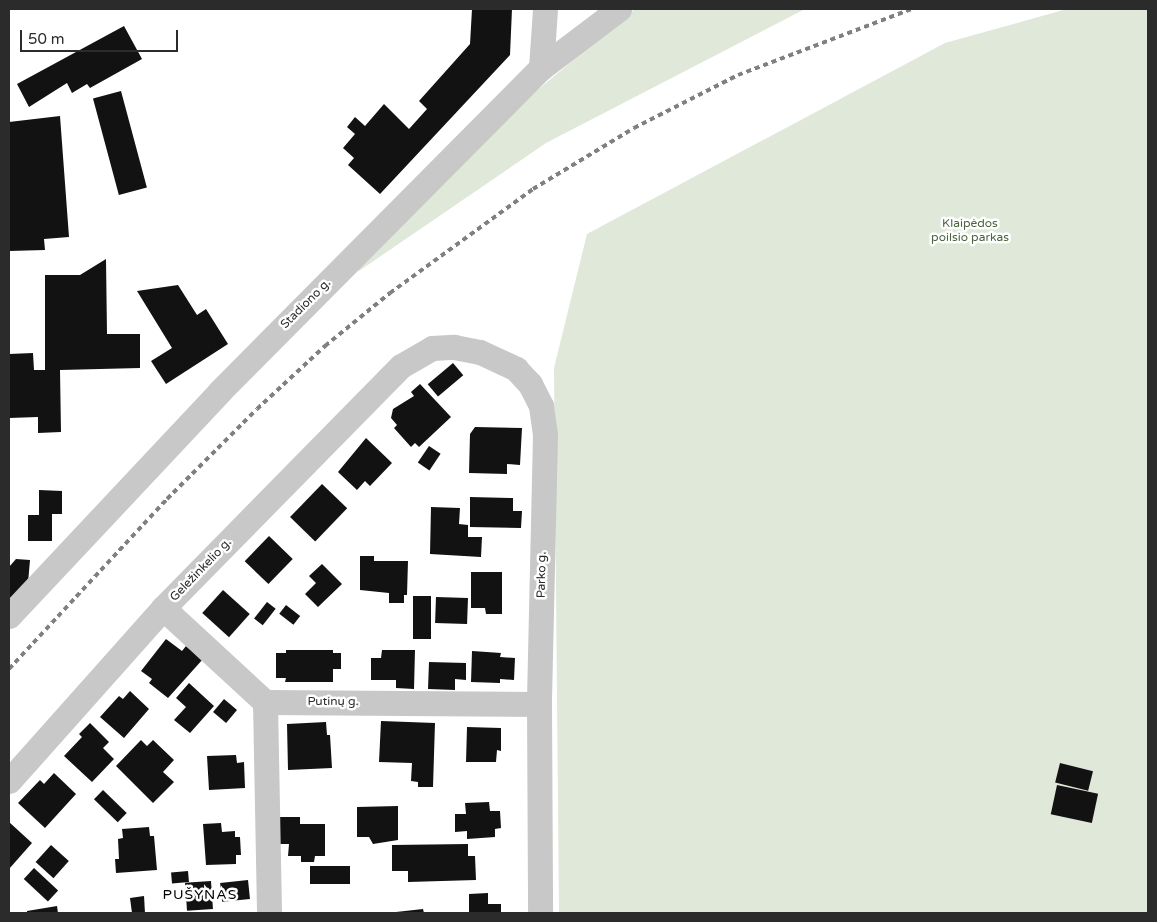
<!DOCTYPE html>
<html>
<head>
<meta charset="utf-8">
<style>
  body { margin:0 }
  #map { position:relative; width:1157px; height:922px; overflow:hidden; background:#fff; font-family:"Varela Round",sans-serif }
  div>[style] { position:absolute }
  .green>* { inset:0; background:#e0e8da }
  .building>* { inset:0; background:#121212; transform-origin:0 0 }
  .minor>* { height:25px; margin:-12.5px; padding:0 12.5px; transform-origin:12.5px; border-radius:12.5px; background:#c8c8c8 }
  .rail>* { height:4px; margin-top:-2px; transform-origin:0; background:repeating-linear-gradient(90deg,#808080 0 5px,transparent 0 9px) }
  span { translate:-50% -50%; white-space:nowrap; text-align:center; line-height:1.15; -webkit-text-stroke:5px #fff; paint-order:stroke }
  .park-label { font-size:12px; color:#4c633d }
  .street-label { font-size:12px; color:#2b2b2b }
  .neighbourhood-label { font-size:14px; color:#000; letter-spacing:1px }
  .frame { position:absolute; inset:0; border:10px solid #2b2b2b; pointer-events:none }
  .scale { position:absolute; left:20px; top:30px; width:158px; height:22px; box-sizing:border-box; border:2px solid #2b2b2b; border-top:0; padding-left:6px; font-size:15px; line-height:18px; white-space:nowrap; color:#2b2b2b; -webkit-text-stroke:4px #fff; paint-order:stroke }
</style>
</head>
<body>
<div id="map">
  <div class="green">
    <i style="clip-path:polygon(635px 9px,805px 9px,546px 143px,359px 271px,354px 267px,517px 107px)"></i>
    <i style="clip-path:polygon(1067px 9px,1148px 9px,1148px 913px,559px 913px,554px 368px,587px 234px,945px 43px)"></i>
  </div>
  <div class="building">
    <i style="clip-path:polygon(472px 9px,512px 9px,510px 55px,380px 194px,348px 165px,354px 158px,343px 148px,355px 134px,347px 127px,355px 117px,365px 126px,384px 104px,409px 129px,427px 109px,419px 101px,470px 44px)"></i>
    <i style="clip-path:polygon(124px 26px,142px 59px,90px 88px,87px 84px,72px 93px,67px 83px,29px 107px,17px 84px)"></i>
    <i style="left:121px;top:91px;width:100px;height:29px;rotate:75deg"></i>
    <i style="clip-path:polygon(60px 116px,69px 237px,44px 239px,45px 250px,9px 251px,9px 122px)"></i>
    <i style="clip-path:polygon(106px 259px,107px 334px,140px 334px,140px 368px,60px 370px,61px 432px,38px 433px,38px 417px,9px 418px,9px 354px,33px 353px,34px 370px,45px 370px,45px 275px,80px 275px)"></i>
    <i style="clip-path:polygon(178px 285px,197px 315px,206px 309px,228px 344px,166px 384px,151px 361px,172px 348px,137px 291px)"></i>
    <i style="left:453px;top:363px;width:16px;height:33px;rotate:50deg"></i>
    <i style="clip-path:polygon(420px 384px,451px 417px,419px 447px,415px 443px,411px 447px,394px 428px,397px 425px,391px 418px,393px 409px,414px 396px,411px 392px)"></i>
    <i style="clip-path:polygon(475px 427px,522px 428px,520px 465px,507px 464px,507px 474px,469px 473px,470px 434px)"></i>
    <i style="clip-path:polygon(366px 438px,392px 463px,370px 486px,365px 481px,357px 490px,338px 472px)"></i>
    <i style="left:429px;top:446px;width:14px;height:20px;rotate:34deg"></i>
    <i style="left:322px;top:484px;width:35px;height:46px;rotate:44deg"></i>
    <i style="clip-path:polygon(39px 490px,62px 491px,62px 514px,52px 514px,52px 541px,28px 541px,28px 515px,39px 515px)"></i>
    <i style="clip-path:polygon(470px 497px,513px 498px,513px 511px,522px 511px,521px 528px,470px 527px)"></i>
    <i style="clip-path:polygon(431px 507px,460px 508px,459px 524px,468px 525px,468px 537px,482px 537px,481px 557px,430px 554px)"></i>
    <i style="left:269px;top:536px;width:33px;height:35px;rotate:44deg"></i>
    <i style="clip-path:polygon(360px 556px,374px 556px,374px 561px,408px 561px,407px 595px,404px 595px,404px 603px,389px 603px,389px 593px,360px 590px)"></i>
    <i style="clip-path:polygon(16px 559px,30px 560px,28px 583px,9px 605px,9px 567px)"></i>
    <i style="clip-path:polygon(322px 564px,342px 584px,318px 607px,305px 594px,316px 583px,309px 576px)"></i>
    <i style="clip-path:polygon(471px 572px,502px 572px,502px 614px,486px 614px,485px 608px,471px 608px)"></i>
    <i style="left:223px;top:590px;width:36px;height:31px;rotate:42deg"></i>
    <i style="left:413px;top:596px;width:18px;height:43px"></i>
    <i style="left:436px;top:597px;width:32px;height:26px;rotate:2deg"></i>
    <i style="left:267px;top:602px;width:11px;height:21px;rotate:38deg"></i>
    <i style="left:286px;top:605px;width:18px;height:11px;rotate:38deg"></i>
    <i style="clip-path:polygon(166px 639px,182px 651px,186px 646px,203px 659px,168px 698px,149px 683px,152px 679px,141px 671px)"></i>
    <i style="clip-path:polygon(286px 650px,333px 650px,333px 653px,341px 653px,341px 669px,333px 669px,333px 682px,285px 682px,286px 678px,276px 678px,276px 653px,286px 653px)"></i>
    <i style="clip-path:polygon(382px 650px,415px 650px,414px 689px,396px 688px,396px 680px,371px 680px,371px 658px,381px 658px)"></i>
    <i style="clip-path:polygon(472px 651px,501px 653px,500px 657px,515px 658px,514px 680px,500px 679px,500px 683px,471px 682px)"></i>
    <i style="clip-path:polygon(429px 662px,466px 663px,466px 680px,455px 679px,455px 690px,428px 689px)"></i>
    <i style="clip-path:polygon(189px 683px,214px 706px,190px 733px,174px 720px,186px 707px,176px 698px)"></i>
    <i style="clip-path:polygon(130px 691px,149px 709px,124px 738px,100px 717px,119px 696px,123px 699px)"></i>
    <i style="left:224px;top:699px;width:17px;height:17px;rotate:40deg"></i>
    <i style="clip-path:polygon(381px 721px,435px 723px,433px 787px,418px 787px,418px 782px,411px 781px,412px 763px,379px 762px)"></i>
    <i style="clip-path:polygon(326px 722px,327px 735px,330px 735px,332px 768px,288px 770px,287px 724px)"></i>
    <i style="clip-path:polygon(90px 723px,109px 742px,103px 748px,114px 759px,92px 782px,64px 756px,82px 737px,79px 734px)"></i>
    <i style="clip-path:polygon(467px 727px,501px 728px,501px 751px,497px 750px,496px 762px,466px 762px)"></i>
    <i style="clip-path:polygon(141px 740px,147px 746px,153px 740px,174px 760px,163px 772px,174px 782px,153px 803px,116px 766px)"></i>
    <i style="clip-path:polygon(236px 755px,237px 763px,244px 762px,245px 788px,209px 790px,207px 756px)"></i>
    <i style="left:1060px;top:763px;width:34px;height:20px;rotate:14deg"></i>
    <i style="clip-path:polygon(54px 773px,76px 794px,45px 828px,18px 803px,40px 780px,44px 784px)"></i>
    <i style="left:1057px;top:785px;width:42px;height:30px;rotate:12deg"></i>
    <i style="left:103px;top:790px;width:33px;height:13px;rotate:44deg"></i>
    <i style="clip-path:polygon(489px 802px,490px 811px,500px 811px,501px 828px,495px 829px,495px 837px,467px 839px,467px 831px,455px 832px,455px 814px,466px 814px,465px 803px)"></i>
    <i style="clip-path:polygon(398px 806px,398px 840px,373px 844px,369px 837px,357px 837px,357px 807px)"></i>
    <i style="clip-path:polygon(276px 817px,300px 817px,300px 824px,325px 824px,325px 856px,315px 856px,314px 862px,301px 862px,301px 856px,288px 856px,289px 844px,275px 844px)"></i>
    <i style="clip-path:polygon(9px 822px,32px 843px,9px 869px)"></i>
    <i style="clip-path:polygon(221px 823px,222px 832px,235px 831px,235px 837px,240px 837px,241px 855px,236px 855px,236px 864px,206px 865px,203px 824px)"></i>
    <i style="clip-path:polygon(149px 827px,150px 836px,154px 836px,157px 870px,116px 873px,115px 859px,119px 859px,118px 839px,123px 838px,122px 829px)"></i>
    <i style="clip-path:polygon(468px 844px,468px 856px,475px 856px,476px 880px,408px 882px,408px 871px,392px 871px,392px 845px)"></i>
    <i style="left:51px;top:845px;width:24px;height:23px;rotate:42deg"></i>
    <i style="left:350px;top:866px;width:18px;height:40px;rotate:90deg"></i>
    <i style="left:34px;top:868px;width:33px;height:15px;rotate:43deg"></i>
    <i style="left:188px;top:871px;width:11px;height:17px;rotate:85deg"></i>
    <i style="left:248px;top:880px;width:19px;height:28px;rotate:84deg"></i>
    <i style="left:211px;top:881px;width:28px;height:26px;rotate:86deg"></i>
    <i style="clip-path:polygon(488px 893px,488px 904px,501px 904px,501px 913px,469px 913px,469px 894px)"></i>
    <i style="clip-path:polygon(144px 896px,145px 913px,132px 913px,130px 898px)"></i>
    <i style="clip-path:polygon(57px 906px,58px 913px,27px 913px,27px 911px)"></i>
    <i style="clip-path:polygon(423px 909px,424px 913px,396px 913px,396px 912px)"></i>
  </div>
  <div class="minor">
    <i style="left:541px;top:68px;width:59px;rotate:-86.1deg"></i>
    <i style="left:163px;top:608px;width:139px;rotate:42.7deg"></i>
    <i style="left:265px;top:702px;width:274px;rotate:0.4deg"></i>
    <i style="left:9px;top:616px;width:308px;rotate:-46.8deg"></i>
    <i style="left:220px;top:391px;width:455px;rotate:-45.2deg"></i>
    <i style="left:541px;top:68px;width:98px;rotate:-37.1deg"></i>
    <i style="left:265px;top:702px;width:211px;rotate:88.9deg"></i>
    <i style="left:9px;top:781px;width:232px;rotate:-48.3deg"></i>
    <i style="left:163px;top:608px;width:339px;rotate:-45.5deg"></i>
    <i style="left:401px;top:366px;width:36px;rotate:-30deg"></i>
    <i style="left:432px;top:348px;width:22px;rotate:-3deg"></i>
    <i style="left:454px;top:347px;width:26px;rotate:11deg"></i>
    <i style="left:480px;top:352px;width:40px;rotate:25deg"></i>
    <i style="left:516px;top:369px;width:21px;rotate:47deg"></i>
    <i style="left:530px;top:384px;width:25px;rotate:63deg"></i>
    <i style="left:541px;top:406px;width:29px;rotate:82deg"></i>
    <i style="left:545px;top:435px;width:269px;rotate:91.3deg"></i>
    <i style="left:539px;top:704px;width:209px;rotate:89.7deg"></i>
  </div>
  <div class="rail">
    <i style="left:9px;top:669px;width:232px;rotate:-47.1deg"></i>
    <i style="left:167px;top:499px;width:127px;rotate:-45deg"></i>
    <i style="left:257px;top:409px;width:93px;rotate:-42.8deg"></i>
    <i style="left:325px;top:346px;width:84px;rotate:-39.2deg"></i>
    <i style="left:390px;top:293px;width:177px;rotate:-36deg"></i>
    <i style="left:533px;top:189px;width:118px;rotate:-31.1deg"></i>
    <i style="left:634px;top:128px;width:117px;rotate:-27deg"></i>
    <i style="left:738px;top:75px;width:186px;rotate:-20.8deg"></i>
  </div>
  <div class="park-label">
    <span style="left:970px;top:231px">Klaipėdos<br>poilsio parkas</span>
  </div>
  <div class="street-label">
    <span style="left:306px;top:304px;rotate:-45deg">Stadiono g.</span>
    <span style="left:201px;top:570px;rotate:-46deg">Geležinkelio g.</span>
    <span style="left:542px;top:575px;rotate:-89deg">Parko g.</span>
    <span style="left:333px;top:702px">Putinų g.</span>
  </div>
  <div class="neighbourhood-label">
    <span style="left:200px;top:895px">PUŠYNAS</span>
  </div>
  <div class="frame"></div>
  <div class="scale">50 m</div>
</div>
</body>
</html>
